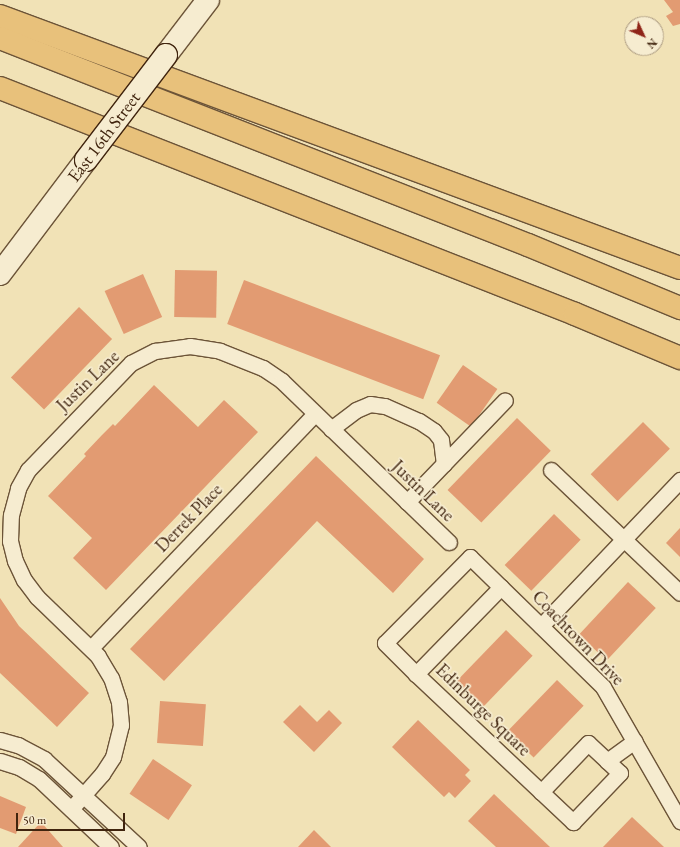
<!DOCTYPE html>
<html>
<head>
<meta charset="utf-8">
<style>
  body { margin:0 }
  #map { position:relative; width:680px; height:847px; overflow:hidden; background:#f1e2b6; font-family:"EB Garamond",serif }
  div>[style] { position:absolute }
  .building>* { inset:0; background:#e29b72; transform-origin:0 0 }
  .roads { filter:drop-shadow(1px 0 #6c5438) drop-shadow(-1px 0 #6c5438) drop-shadow(0 1px #6c5438) drop-shadow(0 -1px #6c5438) }
  .street>* { height:15px; margin:-7.5px; padding:0 7.5px; transform-origin:7.5px; border-radius:7.5px; background:#f6ecd0 }
  .secondary>* { height:22px; margin:-11px; padding:0 11px; transform-origin:11px; border-radius:11px; background:#f6ecd0 }
  .highway>* { height:22px; margin:-11px; padding:0 11px; transform-origin:11px; border-radius:11px; background:#e8c17b }
  .bridges { filter:drop-shadow(1px 0 #40240e) drop-shadow(-1px 0 #40240e) drop-shadow(0 1px #40240e) drop-shadow(0 -1px #40240e) }
  .secondary-bridge>* { height:22px; margin:-11px; padding:0 11px; transform-origin:11px; border-radius:11px; background:#f6ecd0 }
  span { translate:-50% -50%; white-space:nowrap; text-align:center; line-height:1.15; -webkit-text-stroke:3.5px #f6ecd0; paint-order:stroke }
  .street-label { font-size:18px; color:#40240e }
  .north { position:absolute; left:624px; top:16px; width:40px; height:40px; box-sizing:border-box; background:#f6ecd0; border:1px solid #ad9c82; border-radius:50%; rotate:134deg; font-size:11px; font-weight:700; line-height:16px; text-align:center; color:#40240e }
  .north::after { content:''; display:block; margin:auto; width:14px; height:18px; background:#8f2418; clip-path:polygon(50% 0,100% 100%,50% 72%,0 100%) }
  .scale { position:absolute; left:16px; top:813px; width:109px; height:18px; box-sizing:border-box; border:2px solid #40240e; border-top:0; padding-left:5px; font-size:12px; line-height:14px; white-space:nowrap; color:#40240e; -webkit-text-stroke:3px #f6ecd0; paint-order:stroke }
</style>
</head>
<body>
<div id="map">
  <div class="building">
    <i style="clip-path:polygon(664px 0,680px 0,680px 24px,673px 26px,666px 16px,673px 12px)"></i>
    <i style="left:175px;top:270px;width:42px;height:47px;rotate:1deg"></i>
    <i style="left:143px;top:274px;width:47px;height:42px;rotate:66deg"></i>
    <i style="left:244px;top:280px;width:210px;height:47px;rotate:21deg"></i>
    <i style="left:79px;top:307px;width:46px;height:98px;rotate:44deg"></i>
    <i style="left:463px;top:365px;width:42px;height:46px;rotate:35deg"></i>
    <i style="clip-path:polygon(154px 385px,198px 427px,224px 400px,258px 432px,106px 590px,73px 558px,92px 538px,48px 496px,86px 456px,84px 454px,102px 435px,113px 424px,115px 426px)"></i>
    <i style="left:517px;top:418px;width:47px;height:100px;rotate:44deg"></i>
    <i style="left:643px;top:422px;width:38px;height:74px;rotate:45deg"></i>
    <i style="clip-path:polygon(316px 456px,424px 559px,393px 593px,317px 521px,164px 681px,130px 649px)"></i>
    <i style="left:554px;top:514px;width:37px;height:71px;rotate:44deg"></i>
    <i style="clip-path:polygon(680px 528px,680px 557px,666px 543px)"></i>
    <i style="left:628px;top:582px;width:38px;height:72px;rotate:43deg"></i>
    <i style="clip-path:polygon(0 598px,19px 626px,89px 693px,57px 727px,0 673px)"></i>
    <i style="left:506px;top:630px;width:37px;height:73px;rotate:44deg"></i>
    <i style="left:557px;top:680px;width:37px;height:72px;rotate:44deg"></i>
    <i style="left:160px;top:701px;width:46px;height:42px;rotate:4deg"></i>
    <i style="clip-path:polygon(300px 705px,317px 722px,329px 710px,342px 723px,314px 752px,283px 722px)"></i>
    <i style="clip-path:polygon(418px 720px,470px 770px,465px 775px,471px 781px,455px 798px,449px 792px,444px 797px,392px 747px)"></i>
    <i style="left:153px;top:759px;width:47px;height:42px;rotate:34deg"></i>
    <i style="clip-path:polygon(494px 794px,550px 847px,496px 847px,468px 821px)"></i>
    <i style="clip-path:polygon(0 796px,26px 807px,16px 834px,0 828px)"></i>
    <i style="clip-path:polygon(632px 817px,664px 847px,603px 847px)"></i>
    <i style="clip-path:polygon(41px 822px,63px 847px,18px 847px)"></i>
    <i style="clip-path:polygon(314px 830px,331px 847px,298px 847px)"></i>
  </div>
  <div class="roads">
    <div class="street">
      <i style="left:331px;top:429px;width:31px;rotate:-37deg"></i>
      <i style="left:356px;top:410px;width:15px;rotate:-23deg"></i>
      <i style="left:370px;top:404px;width:15px;rotate:8deg"></i>
      <i style="left:385px;top:406px;width:37px;rotate:24deg"></i>
      <i style="left:419px;top:421px;width:18px;rotate:34deg"></i>
      <i style="left:434px;top:431px;width:11px;rotate:52deg"></i>
      <i style="left:441px;top:440px;width:24px;rotate:83deg"></i>
      <i style="left:551px;top:470px;width:178px;rotate:43.6deg"></i>
      <i style="left:407px;top:502px;width:141px;rotate:-46.1deg"></i>
      <i style="left:501px;top:587px;width:122px;rotate:134.3deg"></i>
      <i style="left:416px;top:674px;width:216px;rotate:43.3deg"></i>
      <i style="left:573px;top:822px;width:68px;rotate:-46.2deg"></i>
      <i style="left:620px;top:773px;width:18px;rotate:-137deg"></i>
      <i style="left:607px;top:761px;width:34px;rotate:-36deg"></i>
      <i style="left:541px;top:626px;width:202px;rotate:-46.4deg"></i>
      <i style="left:91px;top:648px;width:324px;rotate:-46.3deg"></i>
      <i style="left:416px;top:674px;width:44px;rotate:-135deg"></i>
      <i style="left:385px;top:643px;width:121px;rotate:-45.3deg"></i>
      <i style="left:470px;top:557px;width:186px;rotate:44.3deg"></i>
      <i style="left:603px;top:687px;width:155px;rotate:60.1deg"></i>
      <i style="left:0;top:740px;width:19px;rotate:16deg"></i>
      <i style="left:18px;top:745px;width:30px;rotate:28deg"></i>
      <i style="left:44px;top:759px;width:129px;rotate:42.8deg"></i>
      <i style="left:0;top:761px;width:20px;rotate:18deg"></i>
      <i style="left:19px;top:767px;width:23px;rotate:31deg"></i>
      <i style="left:39px;top:779px;width:99px;rotate:43.4deg"></i>
      <i style="left:541px;top:792px;width:68px;rotate:-46.2deg"></i>
      <i style="left:588px;top:743px;width:26px;rotate:43deg"></i>
      <i style="left:71px;top:809px;width:47px;rotate:-48.5deg"></i>
      <i style="left:102px;top:774px;width:20px;rotate:-57deg"></i>
      <i style="left:113px;top:757px;width:33px;rotate:-76deg"></i>
      <i style="left:121px;top:725px;width:23px;rotate:-95deg"></i>
      <i style="left:119px;top:702px;width:25px;rotate:-108deg"></i>
      <i style="left:111px;top:678px;width:26px;rotate:-121deg"></i>
      <i style="left:98px;top:656px;width:85px;rotate:-136deg"></i>
      <i style="left:37px;top:597px;width:21px;rotate:-127deg"></i>
      <i style="left:24px;top:580px;width:21px;rotate:-115deg"></i>
      <i style="left:15px;top:561px;width:21px;rotate:-104deg"></i>
      <i style="left:10px;top:541px;width:26px;rotate:-88deg"></i>
      <i style="left:11px;top:515px;width:28px;rotate:-75deg"></i>
      <i style="left:18px;top:488px;width:21px;rotate:-61deg"></i>
      <i style="left:28px;top:470px;width:149px;rotate:-46.1deg"></i>
      <i style="left:131px;top:363px;width:27px;rotate:-27deg"></i>
      <i style="left:155px;top:351px;width:35px;rotate:-8deg"></i>
      <i style="left:190px;top:346px;width:30px;rotate:9deg"></i>
      <i style="left:220px;top:351px;width:46px;rotate:21.6deg"></i>
      <i style="left:263px;top:368px;width:23px;rotate:34deg"></i>
      <i style="left:282px;top:381px;width:232px;rotate:44deg"></i>
    </div>
    <div class="secondary">
      <i style="left:166px;top:55px;width:69px;rotate:-52.6deg"></i>
      <i style="left:0;top:274px;width:143px;rotate:-53deg"></i>
    </div>
    <div class="highway">
      <i style="left:0;top:16px;width:725px;rotate:20.33deg"></i>
      <i style="left:0;top:38px;width:567px;rotate:21.41deg"></i>
      <i style="left:528px;top:245px;width:165px;rotate:22.5deg"></i>
      <i style="left:0;top:88px;width:618px;rotate:21.46deg"></i>
      <i style="left:575px;top:314px;width:114px;rotate:22.7deg"></i>
    </div>
  </div>
  <div class="bridges">
    <div class="secondary-bridge">
      <i style="left:86px;top:160px;width:132px;rotate:-52.7deg"></i>
    </div>
  </div>
  <div class="street-label">
    <span style="left:104px;top:137px;rotate:-53deg">East 16th Street</span>
    <span style="left:88px;top:381px;rotate:-44deg">Justin Lane</span>
    <span style="left:423px;top:491px;rotate:44deg">Justin Lane</span>
    <span style="left:189px;top:518px;rotate:-46deg">Derrek Place</span>
    <span style="left:578px;top:638px;rotate:46deg">Coachtown Drive</span>
    <span style="left:483px;top:710px;rotate:44deg">Edinburge Square</span>
  </div>
  <div class="north">N</div>
  <div class="scale">50 m</div>
</div>
</body>
</html>
